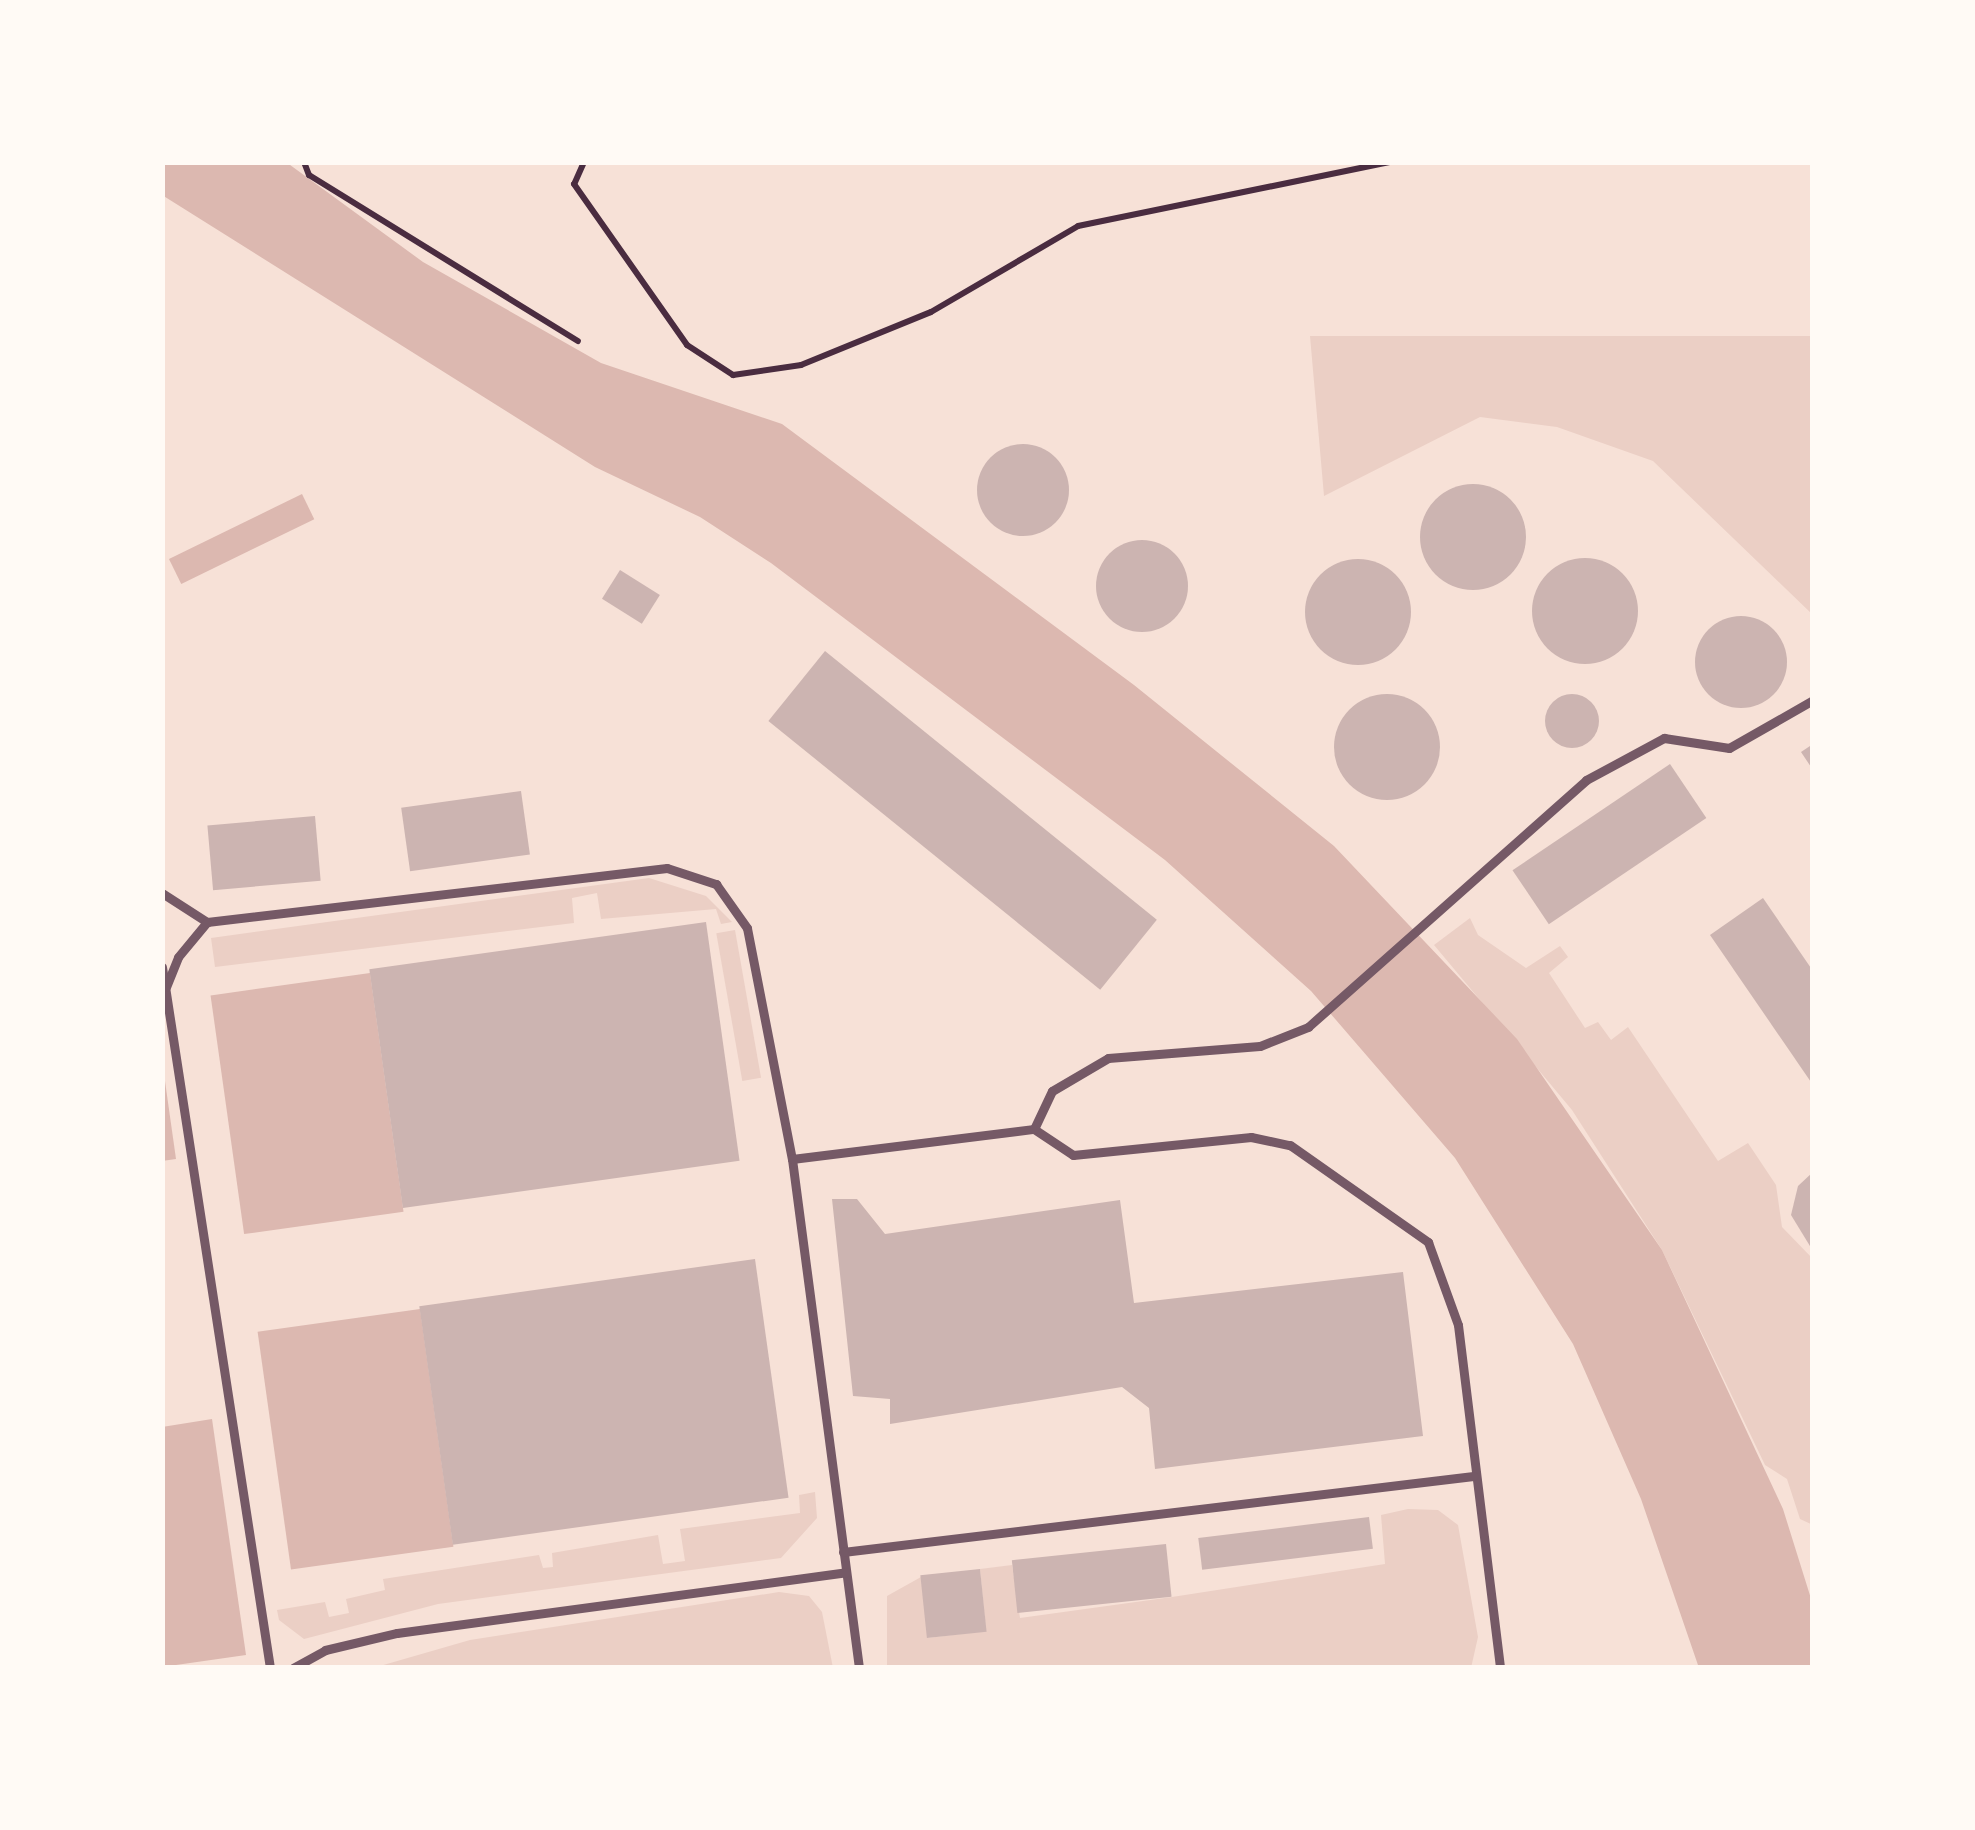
<!DOCTYPE html>
<html>
<head>
<meta charset="utf-8">
<style>
  body { margin:0 }
  #map { position:relative; width:1975px; height:1830px; overflow:hidden; background:#f7e1d7; font-family:"Nunito Sans",sans-serif }
  div>[style] { position:absolute }
  .green>* { inset:0; background:#ebcfc5; transform-origin:0 0 }
  .water>* { inset:0; background:#dcb8b0; transform-origin:0 0 }
  .building>* { inset:0; background:#ccb4b1; transform-origin:0 0 }
  .round { border-radius:50% }
  .path>* { height:6px; margin:-3px; padding:0 3px; transform-origin:3px; border-radius:3px; background:#4a2c40 }
  .service>* { height:9px; margin:-4.5px; padding:0 4.5px; transform-origin:4.5px; border-radius:4.5px; background:#755966 }
  span { translate:-50% -50%; white-space:nowrap; text-align:center; line-height:1.15; -webkit-text-stroke:12px #fffaf5; paint-order:stroke }
  .frame { position:absolute; inset:0; border:165px solid #fffaf5; pointer-events:none }
</style>
</head>
<body>
<div id="map">
  <div class="green">
    <i style="clip-path:polygon(1310px 336px,1813px 336px,1813px 615px,1653px 461px,1557px 427px,1480px 417px,1324px 496px)"></i>
    <i style="clip-path:polygon(649px 878px,706px 896px,732px 922px,721px 924px,716px 909px,601px 919px,597px 893px,572px 898px,574px 923px,215px 967px,211px 938px)"></i>
    <i style="clip-path:polygon(1470px 918px,1478px 935px,1526px 968px,1560px 946px,1568px 957px,1549px 973px,1585px 1028px,1598px 1022px,1611px 1040px,1628px 1027px,1718px 1161px,1748px 1143px,1776px 1185px,1782px 1227px,1813px 1259px,1813px 1525px,1800px 1519px,1787px 1479px,1765px 1465px,1662px 1250px,1572px 1110px,1434px 945px)"></i>
    <i style="left:735px;top:930px;width:150px;height:19px;rotate:80deg"></i>
    <i style="clip-path:polygon(815px 1492px,817px 1518px,781px 1558px,438px 1604px,304px 1639px,279px 1620px,277px 1610px,325px 1602px,329px 1617px,349px 1613px,346px 1599px,385px 1590px,383px 1579px,539px 1555px,543px 1568px,553px 1567px,552px 1553px,658px 1535px,663px 1564px,685px 1561px,680px 1529px,800px 1513px,799px 1495px)"></i>
    <i style="clip-path:polygon(1408px 1509px,1438px 1510px,1458px 1525px,1478px 1637px,1471px 1668px,887px 1668px,887px 1596px,921px 1577px,928px 1638px,986px 1631px,980px 1569px,1012px 1565px,1020px 1618px,1172px 1597px,1385px 1564px,1381px 1515px)"></i>
    <i style="clip-path:polygon(779px 1592px,809px 1596px,822px 1612px,833px 1668px,373px 1668px,470px 1640px)"></i>
  </div>
  <div class="water">
    <i style="clip-path:polygon(162px 162px,286px 162px,423px 262px,601px 363px,782px 424px,1134px 685px,1334px 846px,1517px 1039px,1662px 1250px,1783px 1509px,1813px 1605px,1813px 1668px,1699px 1668px,1641px 1499px,1573px 1344px,1455px 1158px,1311px 991px,1165px 860px,771px 563px,700px 517px,595px 467px,162px 195px)"></i>
    <i style="left:302px;top:494px;width:28px;height:148px;rotate:64deg"></i>
    <i style="left:370px;top:973px;width:241px;height:161px;rotate:82deg"></i>
    <i style="clip-path:polygon(162px 1060px,176px 1159px,162px 1161px)"></i>
    <i style="left:420px;top:1309px;width:240px;height:164px;rotate:82deg"></i>
    <i style="clip-path:polygon(212px 1419px,246px 1655px,162px 1667px,162px 1427px)"></i>
  </div>
  <div class="building">
    <i class="round" style="left:977px;top:444px;width:92px;height:92px"></i>
    <i class="round" style="left:1420px;top:484px;width:106px;height:106px"></i>
    <i class="round" style="left:1096px;top:540px;width:92px;height:92px"></i>
    <i class="round" style="left:1532px;top:558px;width:106px;height:106px"></i>
    <i class="round" style="left:1305px;top:559px;width:106px;height:106px"></i>
    <i style="left:620px;top:570px;width:47px;height:34px;rotate:32deg"></i>
    <i class="round" style="left:1695px;top:616px;width:92px;height:92px"></i>
    <i style="left:825px;top:651px;width:427px;height:90px;rotate:39deg"></i>
    <i class="round" style="left:1334px;top:694px;width:106px;height:106px"></i>
    <i class="round" style="left:1545px;top:694px;width:54px;height:54px"></i>
    <i style="clip-path:polygon(1813px 744px,1813px 770px,1801px 752px)"></i>
    <i style="left:1670px;top:764px;width:65px;height:190px;rotate:56deg"></i>
    <i style="left:521px;top:791px;width:64px;height:121px;rotate:82deg"></i>
    <i style="left:315px;top:816px;width:65px;height:108px;rotate:85deg"></i>
    <i style="clip-path:polygon(1763px 898px,1813px 971px,1813px 1085px,1710px 935px)"></i>
    <i style="left:706px;top:922px;width:241px;height:340px;rotate:82deg"></i>
    <i style="clip-path:polygon(1813px 1172px,1813px 1251px,1791px 1215px,1798px 1186px)"></i>
    <i style="clip-path:polygon(832px 1199px,857px 1199px,885px 1234px,1120px 1200px,1134px 1303px,1403px 1272px,1423px 1436px,1155px 1469px,1149px 1408px,1122px 1387px,890px 1424px,890px 1399px,853px 1396px)"></i>
    <i style="left:755px;top:1259px;width:241px;height:339px;rotate:82deg"></i>
    <i style="left:1369px;top:1517px;width:32px;height:172px;rotate:83deg"></i>
    <i style="left:1166px;top:1544px;width:53px;height:155px;rotate:84deg"></i>
    <i style="left:980px;top:1569px;width:63px;height:60px;rotate:84deg"></i>
  </div>
  <div class="path">
    <i style="left:304px;top:162px;width:14px;rotate:69deg"></i>
    <i style="left:309px;top:175px;width:316px;rotate:31.7deg"></i>
    <i style="left:584px;top:162px;width:24px;rotate:114deg"></i>
    <i style="left:574px;top:184px;width:197px;rotate:54.9deg"></i>
    <i style="left:687px;top:345px;width:55px;rotate:33.1deg"></i>
    <i style="left:733px;top:375px;width:69px;rotate:-8.4deg"></i>
    <i style="left:801px;top:365px;width:140px;rotate:-22.2deg"></i>
    <i style="left:931px;top:312px;width:170px;rotate:-30.3deg"></i>
    <i style="left:1078px;top:226px;width:318px;rotate:-11.6deg"></i>
  </div>
  <div class="service">
    <i style="left:162px;top:893px;width:54px;rotate:32.8deg"></i>
    <i style="left:207px;top:922px;width:463px;rotate:-6.7deg"></i>
    <i style="left:667px;top:868px;width:52px;rotate:18.1deg"></i>
    <i style="left:716px;top:884px;width:54px;rotate:54.8deg"></i>
    <i style="left:747px;top:928px;width:235px;rotate:79deg"></i>
    <i style="left:792px;top:1159px;width:513px;rotate:82.5deg"></i>
    <i style="left:162px;top:967px;width:709px;rotate:81.24deg"></i>
    <i style="left:166px;top:987px;width:32px;rotate:-68deg"></i>
    <i style="left:178px;top:957px;width:45px;rotate:-50.4deg"></i>
    <i style="left:1034px;top:1129px;width:47px;rotate:33.7deg"></i>
    <i style="left:1073px;top:1155px;width:179px;rotate:-5.8deg"></i>
    <i style="left:1251px;top:1137px;width:40px;rotate:12deg"></i>
    <i style="left:1290px;top:1145px;width:169px;rotate:35.1deg"></i>
    <i style="left:1428px;top:1242px;width:88px;rotate:70.1deg"></i>
    <i style="left:1458px;top:1325px;width:346px;rotate:83deg"></i>
    <i style="left:792px;top:1159px;width:244px;rotate:-7.1deg"></i>
    <i style="left:1034px;top:1129px;width:42px;rotate:-64.7deg"></i>
    <i style="left:1052px;top:1091px;width:65px;rotate:-30.5deg"></i>
    <i style="left:1108px;top:1058px;width:152px;rotate:-4.5deg"></i>
    <i style="left:1260px;top:1046px;width:52px;rotate:-21.6deg"></i>
    <i style="left:1308px;top:1027px;width:372px;rotate:-41.6deg"></i>
    <i style="left:1586px;top:780px;width:89px;rotate:-28.3deg"></i>
    <i style="left:1664px;top:738px;width:66px;rotate:8.7deg"></i>
    <i style="left:1729px;top:748px;width:97px;rotate:-29.7deg"></i>
    <i style="left:843px;top:1552px;width:635px;rotate:-6.88deg"></i>
    <i style="left:293px;top:1668px;width:37px;rotate:-29deg"></i>
    <i style="left:325px;top:1650px;width:74px;rotate:-13.3deg"></i>
    <i style="left:397px;top:1633px;width:453px;rotate:-7.7deg"></i>
  </div>
  <div class="frame"></div>
</div>
</body>
</html>
